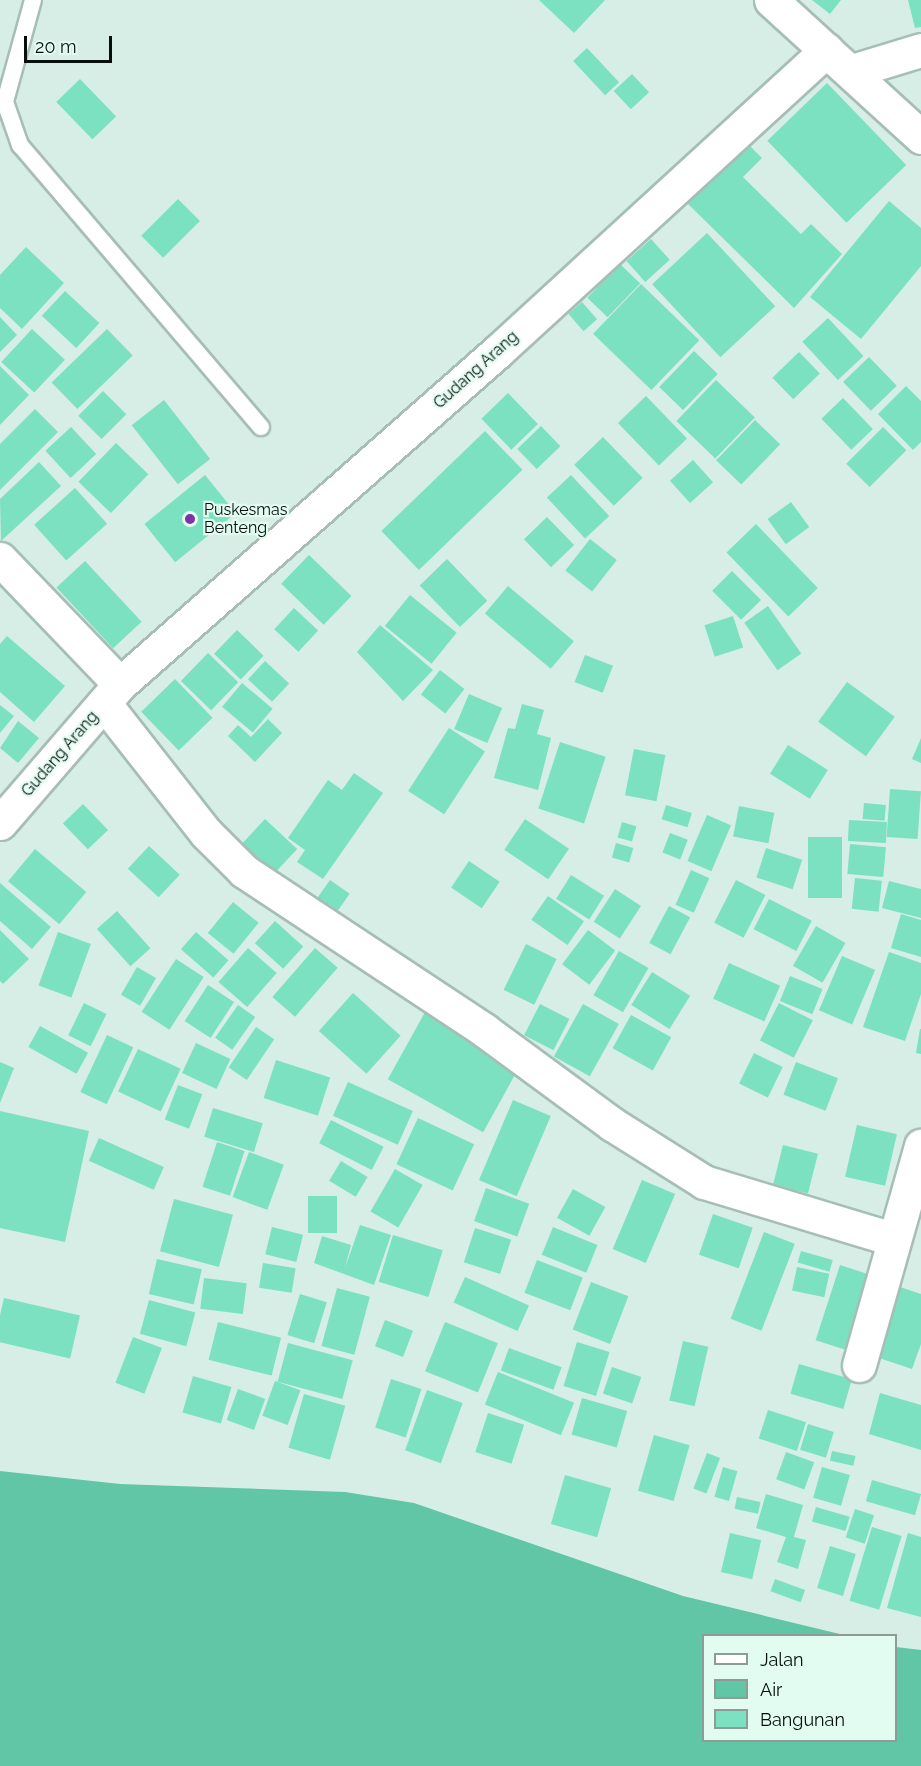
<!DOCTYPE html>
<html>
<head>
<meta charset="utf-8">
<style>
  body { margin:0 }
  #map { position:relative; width:921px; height:1766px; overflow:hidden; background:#d6eee5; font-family:Raleway,sans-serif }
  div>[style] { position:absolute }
  .water>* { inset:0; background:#60c6a6 }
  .building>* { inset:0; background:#7ce1c0; transform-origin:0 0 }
  .roads { filter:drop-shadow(2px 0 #a6beb5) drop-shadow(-2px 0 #a6beb5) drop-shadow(0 2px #a6beb5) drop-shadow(0 -2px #a6beb5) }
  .service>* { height:16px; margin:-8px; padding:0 8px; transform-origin:8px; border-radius:8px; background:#fff }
  .minor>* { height:33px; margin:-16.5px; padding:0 16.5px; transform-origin:16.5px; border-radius:16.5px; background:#fff }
  .tertiary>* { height:33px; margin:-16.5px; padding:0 16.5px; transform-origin:16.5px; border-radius:16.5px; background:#fff }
  .secondary>* { height:33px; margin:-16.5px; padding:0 16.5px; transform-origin:16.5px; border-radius:16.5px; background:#fff }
  .dots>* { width:16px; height:16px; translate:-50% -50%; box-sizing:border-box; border:3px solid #e3fcf2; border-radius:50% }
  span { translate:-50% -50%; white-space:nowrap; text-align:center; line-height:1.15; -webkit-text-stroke:4.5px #e3fcf2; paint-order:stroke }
  .street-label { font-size:16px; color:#070f0c }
  .poi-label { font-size:16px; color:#070f0c }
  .left { translate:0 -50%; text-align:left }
  .legend { position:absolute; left:702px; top:1634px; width:195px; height:108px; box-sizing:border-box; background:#e3fcf2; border:2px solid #8b9d96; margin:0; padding:8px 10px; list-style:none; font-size:18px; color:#070f0c }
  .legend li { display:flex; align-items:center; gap:12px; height:30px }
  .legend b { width:30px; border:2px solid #8b9d96 }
  .scale { position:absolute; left:24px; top:36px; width:88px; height:27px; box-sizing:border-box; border:3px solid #070f0c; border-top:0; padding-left:8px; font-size:18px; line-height:21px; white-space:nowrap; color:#070f0c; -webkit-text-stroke:4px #e3fcf2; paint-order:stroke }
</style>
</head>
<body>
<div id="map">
  <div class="water">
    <i style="clip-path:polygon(0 1471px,120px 1484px,345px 1492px,414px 1503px,683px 1596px,844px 1635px,704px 1636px,704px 1740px,896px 1740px,896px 1647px,921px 1650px,921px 1766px,0 1766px)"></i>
  </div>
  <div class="building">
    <i style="clip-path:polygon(539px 0,605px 0,574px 33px)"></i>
    <i style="clip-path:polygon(812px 0,841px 0,830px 14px)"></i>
    <i style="clip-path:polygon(908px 0,921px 0,921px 27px,915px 28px)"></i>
    <i style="left:587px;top:48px;width:47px;height:19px;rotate:47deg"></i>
    <i style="left:632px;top:74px;width:25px;height:25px;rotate:47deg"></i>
    <i style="left:80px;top:79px;width:52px;height:33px;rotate:46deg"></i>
    <i style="left:827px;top:83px;width:114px;height:83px;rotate:46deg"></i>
    <i style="clip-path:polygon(747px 143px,762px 158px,743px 177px,801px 234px,811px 224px,842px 254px,794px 308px,686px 202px)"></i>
    <i style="left:178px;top:199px;width:31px;height:52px;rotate:45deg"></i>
    <i style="clip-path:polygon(889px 201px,921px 228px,921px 266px,861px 339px,810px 297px)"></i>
    <i style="left:707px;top:233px;width:100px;height:75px;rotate:47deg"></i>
    <i style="left:651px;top:239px;width:28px;height:33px;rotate:48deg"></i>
    <i style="clip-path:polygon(26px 247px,64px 283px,22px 329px,0 308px,0 275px)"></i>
    <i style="left:620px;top:264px;width:28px;height:47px;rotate:44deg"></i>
    <i style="left:641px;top:284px;width:81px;height:69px;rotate:44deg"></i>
    <i style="left:65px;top:291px;width:47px;height:34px;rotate:43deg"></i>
    <i style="left:582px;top:302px;width:23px;height:18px;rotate:49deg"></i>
    <i style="clip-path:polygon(0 317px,17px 335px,0 352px)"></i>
    <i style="left:828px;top:318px;width:52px;height:35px;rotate:47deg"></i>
    <i style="left:32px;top:329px;width:45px;height:45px;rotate:43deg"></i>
    <i style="left:107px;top:329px;width:37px;height:77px;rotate:46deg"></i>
    <i style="left:694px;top:351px;width:33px;height:50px;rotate:44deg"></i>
    <i style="left:799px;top:352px;width:30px;height:37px;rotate:46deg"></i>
    <i style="left:869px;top:357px;width:40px;height:36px;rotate:46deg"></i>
    <i style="clip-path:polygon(0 366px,29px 395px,0 425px)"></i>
    <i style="left:716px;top:380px;width:54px;height:57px;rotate:44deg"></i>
    <i style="clip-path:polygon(906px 386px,921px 401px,921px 442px,913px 450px,878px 414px)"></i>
    <i style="left:103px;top:391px;width:33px;height:35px;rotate:45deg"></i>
    <i style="left:508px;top:393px;width:43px;height:37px;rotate:46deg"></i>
    <i style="left:646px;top:396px;width:59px;height:39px;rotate:46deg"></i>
    <i style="left:843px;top:398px;width:43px;height:30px;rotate:46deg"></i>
    <i style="left:164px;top:400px;width:75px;height:41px;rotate:52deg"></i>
    <i style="clip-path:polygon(35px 409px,58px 432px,0 490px,0 444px)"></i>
    <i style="left:755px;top:420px;width:35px;height:56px;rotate:44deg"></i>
    <i style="left:541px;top:426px;width:28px;height:33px;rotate:46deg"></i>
    <i style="left:71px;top:427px;width:37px;height:35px;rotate:47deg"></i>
    <i style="left:883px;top:427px;width:33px;height:52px;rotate:45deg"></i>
    <i style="left:485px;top:431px;width:54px;height:144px;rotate:46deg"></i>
    <i style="left:603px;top:437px;width:57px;height:40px;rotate:46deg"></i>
    <i style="left:116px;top:443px;width:45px;height:54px;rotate:44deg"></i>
    <i style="left:693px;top:460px;width:30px;height:31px;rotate:48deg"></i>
    <i style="clip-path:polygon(39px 462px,61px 486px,1px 541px,0 499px)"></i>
    <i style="left:205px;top:475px;width:49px;height:78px;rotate:51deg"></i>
    <i style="left:571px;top:475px;width:56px;height:33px;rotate:47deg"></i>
    <i style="left:75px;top:488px;width:48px;height:55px;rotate:48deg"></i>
    <i style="left:791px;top:502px;width:31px;height:29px;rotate:54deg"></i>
    <i style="left:547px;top:517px;width:39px;height:32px;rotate:46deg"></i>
    <i style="left:756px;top:524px;width:89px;height:41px;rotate:46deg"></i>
    <i style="left:590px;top:539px;width:34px;height:40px;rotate:38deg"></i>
    <i style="left:309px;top:555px;width:59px;height:40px;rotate:44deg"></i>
    <i style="left:447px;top:559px;width:58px;height:38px;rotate:46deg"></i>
    <i style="left:85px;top:561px;width:83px;height:39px;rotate:47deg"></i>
    <i style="left:732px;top:571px;width:41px;height:28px;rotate:45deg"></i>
    <i style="left:508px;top:586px;width:86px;height:36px;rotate:40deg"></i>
    <i style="left:410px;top:595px;width:60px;height:40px;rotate:39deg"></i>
    <i style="left:768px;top:606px;width:58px;height:29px;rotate:55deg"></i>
    <i style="left:294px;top:608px;width:33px;height:29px;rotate:43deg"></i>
    <i style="left:733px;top:616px;width:33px;height:30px;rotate:72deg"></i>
    <i style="clip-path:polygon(380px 625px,433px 670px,403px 701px,357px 652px)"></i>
    <i style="left:237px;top:630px;width:37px;height:33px;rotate:44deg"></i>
    <i style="clip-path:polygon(7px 636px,65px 686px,34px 722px,0 692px,0 644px)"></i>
    <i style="left:208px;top:653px;width:42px;height:39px;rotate:44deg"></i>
    <i style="left:585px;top:655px;width:30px;height:29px;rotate:21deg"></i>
    <i style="left:265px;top:661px;width:33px;height:25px;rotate:43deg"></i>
    <i style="left:440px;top:670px;width:31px;height:31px;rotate:38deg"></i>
    <i style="left:175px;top:679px;width:54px;height:47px;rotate:46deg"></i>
    <i style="left:847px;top:682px;width:59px;height:49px;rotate:36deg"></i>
    <i style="left:242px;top:683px;width:40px;height:31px;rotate:40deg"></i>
    <i style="left:469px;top:694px;width:36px;height:38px;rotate:23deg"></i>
    <i style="clip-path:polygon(522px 704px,544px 710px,537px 734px,551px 738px,538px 790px,494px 778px,508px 728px,515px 729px)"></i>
    <i style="clip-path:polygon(0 705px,14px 716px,0 733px)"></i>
    <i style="clip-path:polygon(268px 719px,282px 733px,255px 762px,228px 736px,238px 725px,251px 737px)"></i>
    <i style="clip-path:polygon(18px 721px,39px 738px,18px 763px,0 748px)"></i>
    <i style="left:449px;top:728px;width:43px;height:75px;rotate:33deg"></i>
    <i style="clip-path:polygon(921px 738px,921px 763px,912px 759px)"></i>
    <i style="left:560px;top:742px;width:48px;height:70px;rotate:18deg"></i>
    <i style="left:788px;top:745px;width:47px;height:34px;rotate:32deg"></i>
    <i style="left:634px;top:749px;width:32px;height:47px;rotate:11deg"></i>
    <i style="clip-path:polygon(354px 773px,383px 793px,323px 879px,297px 862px,305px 850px,288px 838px,328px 780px,342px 790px)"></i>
    <i style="left:890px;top:789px;width:31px;height:48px;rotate:4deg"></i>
    <i style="left:864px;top:803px;width:22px;height:16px;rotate:5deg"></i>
    <i style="left:83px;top:804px;width:36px;height:28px;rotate:46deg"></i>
    <i style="left:666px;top:805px;width:27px;height:15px;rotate:17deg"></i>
    <i style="left:739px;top:806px;width:36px;height:31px;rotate:11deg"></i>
    <i style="left:707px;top:815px;width:26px;height:50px;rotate:23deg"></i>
    <i style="left:265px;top:819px;width:44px;height:39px;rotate:43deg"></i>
    <i style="left:525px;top:819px;width:53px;height:37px;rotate:34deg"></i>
    <i style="left:849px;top:820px;width:38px;height:21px;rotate:3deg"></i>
    <i style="left:622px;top:822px;width:15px;height:16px;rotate:16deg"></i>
    <i style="left:670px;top:833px;width:19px;height:21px;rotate:21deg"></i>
    <i style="left:808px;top:837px;width:34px;height:61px"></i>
    <i style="left:616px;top:843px;width:18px;height:15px;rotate:16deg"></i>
    <i style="left:850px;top:844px;width:36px;height:30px;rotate:5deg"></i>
    <i style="left:149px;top:846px;width:42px;height:31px;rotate:43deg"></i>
    <i style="left:766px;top:848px;width:38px;height:31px;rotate:18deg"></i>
    <i style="left:35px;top:849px;width:67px;height:42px;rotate:40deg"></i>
    <i style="left:469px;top:861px;width:37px;height:32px;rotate:34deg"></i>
    <i style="left:691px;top:870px;width:20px;height:38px;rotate:24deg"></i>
    <i style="left:571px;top:875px;width:39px;height:28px;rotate:32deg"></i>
    <i style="left:855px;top:878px;width:27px;height:31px;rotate:6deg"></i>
    <i style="left:330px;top:880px;width:24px;height:32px;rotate:35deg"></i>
    <i style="left:736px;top:880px;width:33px;height:48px;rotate:27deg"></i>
    <i style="clip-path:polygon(889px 881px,921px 889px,921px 918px,882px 908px)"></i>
    <i style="clip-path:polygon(0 883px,51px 927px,32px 949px,0 921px)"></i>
    <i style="left:615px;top:889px;width:31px;height:39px;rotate:33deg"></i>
    <i style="left:548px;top:896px;width:44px;height:29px;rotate:35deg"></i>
    <i style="left:769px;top:899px;width:48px;height:34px;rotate:27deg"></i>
    <i style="left:233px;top:902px;width:33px;height:40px;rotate:39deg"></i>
    <i style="left:669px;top:906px;width:24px;height:42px;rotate:28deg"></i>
    <i style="left:117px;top:911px;width:50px;height:27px;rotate:48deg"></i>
    <i style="clip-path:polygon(901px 914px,921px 920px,921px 957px,891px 948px)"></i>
    <i style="left:275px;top:921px;width:38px;height:30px;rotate:42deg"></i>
    <i style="left:816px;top:926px;width:34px;height:46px;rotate:30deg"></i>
    <i style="clip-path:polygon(0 930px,29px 959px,3px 984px,0 981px)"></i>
    <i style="left:588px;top:930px;width:34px;height:43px;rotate:37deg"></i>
    <i style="left:58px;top:932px;width:35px;height:57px;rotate:20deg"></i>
    <i style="left:196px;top:932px;width:43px;height:23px;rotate:41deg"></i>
    <i style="left:526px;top:944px;width:34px;height:51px;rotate:26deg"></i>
    <i style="left:248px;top:948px;width:38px;height:45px;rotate:41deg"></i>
    <i style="left:315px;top:948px;width:30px;height:65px;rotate:41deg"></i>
    <i style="left:619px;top:951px;width:34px;height:51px;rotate:30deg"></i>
    <i style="clip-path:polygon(889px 952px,921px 963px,921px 994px,905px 1041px,863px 1027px)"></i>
    <i style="left:842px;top:956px;width:36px;height:59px;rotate:23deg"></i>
    <i style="left:176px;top:959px;width:33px;height:63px;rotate:33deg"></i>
    <i style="left:729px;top:963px;width:56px;height:39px;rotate:24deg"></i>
    <i style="left:137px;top:967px;width:22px;height:32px;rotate:30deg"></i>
    <i style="left:652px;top:972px;width:45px;height:39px;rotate:32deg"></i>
    <i style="left:790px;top:976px;width:35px;height:27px;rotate:22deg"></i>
    <i style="left:208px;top:985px;width:31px;height:43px;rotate:33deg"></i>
    <i style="left:353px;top:993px;width:64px;height:51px;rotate:42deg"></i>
    <i style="left:84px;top:1003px;width:25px;height:36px;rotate:26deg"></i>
    <i style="left:779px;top:1003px;width:38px;height:42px;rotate:27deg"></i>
    <i style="left:540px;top:1004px;width:33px;height:35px;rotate:27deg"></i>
    <i style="left:583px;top:1004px;width:41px;height:60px;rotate:29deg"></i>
    <i style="left:238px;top:1005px;width:21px;height:40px;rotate:35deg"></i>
    <i style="left:429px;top:1005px;width:109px;height:85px;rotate:29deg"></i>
    <i style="left:631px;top:1015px;width:46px;height:38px;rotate:29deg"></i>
    <i style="left:40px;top:1026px;width:55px;height:24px;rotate:29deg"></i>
    <i style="left:256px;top:1027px;width:22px;height:49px;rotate:34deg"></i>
    <i style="clip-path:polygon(920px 1029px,921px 1029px,921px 1054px,916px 1053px)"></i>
    <i style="left:107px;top:1035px;width:29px;height:63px;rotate:25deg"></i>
    <i style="left:196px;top:1043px;width:38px;height:33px;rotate:25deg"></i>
    <i style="left:138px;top:1049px;width:47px;height:47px;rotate:25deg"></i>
    <i style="left:754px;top:1053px;width:32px;height:34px;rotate:26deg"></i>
    <i style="left:276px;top:1060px;width:57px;height:40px;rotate:18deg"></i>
    <i style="clip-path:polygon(0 1062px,14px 1068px,0 1103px)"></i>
    <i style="left:796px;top:1062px;width:45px;height:35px;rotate:21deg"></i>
    <i style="left:348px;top:1082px;width:71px;height:37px;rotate:24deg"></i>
    <i style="left:178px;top:1085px;width:26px;height:37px;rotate:21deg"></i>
    <i style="left:513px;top:1100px;width:41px;height:87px;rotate:23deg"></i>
    <i style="left:213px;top:1108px;width:52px;height:30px;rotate:17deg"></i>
    <i style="clip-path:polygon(0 1111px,89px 1131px,65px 1242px,0 1228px)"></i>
    <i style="left:418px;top:1118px;width:62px;height:51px;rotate:25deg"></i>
    <i style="left:331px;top:1120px;width:59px;height:26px;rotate:27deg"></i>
    <i style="left:857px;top:1125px;width:41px;height:53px;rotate:13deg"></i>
    <i style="left:99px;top:1138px;width:71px;height:25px;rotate:24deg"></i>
    <i style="left:217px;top:1142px;width:29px;height:47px;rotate:18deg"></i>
    <i style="left:783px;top:1145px;width:36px;height:41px;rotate:14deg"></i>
    <i style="left:249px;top:1152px;width:37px;height:48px;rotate:20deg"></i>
    <i style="left:341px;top:1161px;width:31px;height:23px;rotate:31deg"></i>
    <i style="left:395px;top:1169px;width:32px;height:49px;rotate:30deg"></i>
    <i style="left:642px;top:1180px;width:36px;height:75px;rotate:23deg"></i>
    <i style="left:486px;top:1188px;width:46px;height:35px;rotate:20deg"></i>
    <i style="left:573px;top:1189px;width:37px;height:33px;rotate:29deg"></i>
    <i style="left:308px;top:1196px;width:29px;height:37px"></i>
    <i style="left:174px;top:1199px;width:61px;height:54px;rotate:15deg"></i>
    <i style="left:713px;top:1214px;width:42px;height:43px;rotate:19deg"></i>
    <i style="clip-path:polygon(360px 1225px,391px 1235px,374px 1285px,314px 1263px,322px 1236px,351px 1245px,345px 1268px)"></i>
    <i style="left:272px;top:1227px;width:32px;height:28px;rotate:14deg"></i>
    <i style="left:553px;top:1227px;width:48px;height:30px;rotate:22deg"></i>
    <i style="left:475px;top:1228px;width:38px;height:36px;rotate:18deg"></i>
    <i style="left:764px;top:1232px;width:33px;height:93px;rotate:21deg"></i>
    <i style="left:393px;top:1235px;width:52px;height:49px;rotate:17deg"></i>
    <i style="left:801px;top:1251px;width:33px;height:12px;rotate:16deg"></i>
    <i style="left:157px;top:1259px;width:46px;height:36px;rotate:13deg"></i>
    <i style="left:537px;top:1260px;width:49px;height:35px;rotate:21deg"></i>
    <i style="left:263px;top:1263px;width:33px;height:25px;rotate:9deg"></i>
    <i style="left:840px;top:1265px;width:33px;height:79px;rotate:18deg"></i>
    <i style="left:797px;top:1267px;width:33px;height:24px;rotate:12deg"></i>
    <i style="left:465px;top:1277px;width:70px;height:28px;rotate:24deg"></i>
    <i style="left:204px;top:1278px;width:43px;height:31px;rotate:7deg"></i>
    <i style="left:591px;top:1282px;width:40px;height:51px;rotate:21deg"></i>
    <i style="clip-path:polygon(900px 1287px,921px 1294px,921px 1344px,912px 1369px,876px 1357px)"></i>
    <i style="left:337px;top:1288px;width:34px;height:60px;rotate:15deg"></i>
    <i style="left:300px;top:1294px;width:28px;height:43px;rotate:17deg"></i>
    <i style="left:4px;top:1298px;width:78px;height:44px;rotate:13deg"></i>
    <i style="left:149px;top:1300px;width:48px;height:35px;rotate:15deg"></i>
    <i style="left:385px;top:1320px;width:30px;height:28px;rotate:21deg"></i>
    <i style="left:218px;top:1322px;width:65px;height:39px;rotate:14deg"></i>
    <i style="left:445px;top:1322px;width:57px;height:53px;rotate:22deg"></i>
    <i style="left:133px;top:1337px;width:31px;height:49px;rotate:21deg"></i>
    <i style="left:683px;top:1341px;width:26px;height:61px;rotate:13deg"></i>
    <i style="left:577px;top:1342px;width:34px;height:46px;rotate:17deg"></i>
    <i style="left:288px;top:1343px;width:67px;height:40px;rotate:15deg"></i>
    <i style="left:509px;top:1348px;width:56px;height:24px;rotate:20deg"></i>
    <i style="left:799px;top:1364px;width:55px;height:31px;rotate:16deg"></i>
    <i style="left:612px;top:1367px;width:31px;height:28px;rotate:19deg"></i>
    <i style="left:498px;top:1372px;width:82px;height:35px;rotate:22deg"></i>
    <i style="left:193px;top:1376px;width:40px;height:38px;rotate:16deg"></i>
    <i style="left:391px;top:1379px;width:32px;height:51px;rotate:18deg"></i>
    <i style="left:275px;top:1381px;width:27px;height:37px;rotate:20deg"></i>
    <i style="left:238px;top:1389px;width:29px;height:33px;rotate:20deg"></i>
    <i style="left:427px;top:1390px;width:38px;height:64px;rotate:20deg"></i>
    <i style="clip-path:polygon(880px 1393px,921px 1405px,921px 1450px,869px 1434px)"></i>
    <i style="left:304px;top:1394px;width:43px;height:56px;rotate:16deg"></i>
    <i style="left:582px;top:1398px;width:47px;height:38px;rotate:16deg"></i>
    <i style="left:768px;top:1410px;width:40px;height:30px;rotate:18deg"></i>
    <i style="left:488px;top:1413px;width:38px;height:41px;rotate:18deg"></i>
    <i style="left:808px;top:1424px;width:27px;height:27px;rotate:17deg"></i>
    <i style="left:654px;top:1435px;width:37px;height:58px;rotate:16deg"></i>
    <i style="left:832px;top:1451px;width:24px;height:10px;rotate:12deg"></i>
    <i style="left:786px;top:1452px;width:30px;height:29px;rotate:20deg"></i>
    <i style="left:707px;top:1453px;width:14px;height:38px;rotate:21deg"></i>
    <i style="left:723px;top:1467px;width:15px;height:31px;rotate:16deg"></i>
    <i style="left:822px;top:1467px;width:29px;height:32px;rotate:16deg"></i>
    <i style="left:565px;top:1475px;width:48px;height:51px;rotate:16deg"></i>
    <i style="left:872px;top:1480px;width:51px;height:22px;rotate:16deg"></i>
    <i style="clip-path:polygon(766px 1494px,803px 1505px,794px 1537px,806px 1540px,798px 1569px,777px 1562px,786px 1537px,756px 1528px)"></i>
    <i style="left:737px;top:1497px;width:24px;height:12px;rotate:12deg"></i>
    <i style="left:816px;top:1507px;width:35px;height:15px;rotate:16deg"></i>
    <i style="left:855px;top:1509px;width:20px;height:30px;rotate:18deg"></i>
    <i style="left:872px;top:1527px;width:31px;height:77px;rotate:17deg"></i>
    <i style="left:730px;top:1533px;width:32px;height:40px;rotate:13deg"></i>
    <i style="clip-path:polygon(908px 1533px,921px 1537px,921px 1617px,887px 1608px)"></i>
    <i style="left:830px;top:1546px;width:27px;height:44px;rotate:17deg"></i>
    <i style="left:775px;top:1579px;width:32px;height:13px;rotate:20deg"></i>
  </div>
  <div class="roads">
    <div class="service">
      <i style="left:33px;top:0;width:106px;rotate:105.4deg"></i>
      <i style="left:5px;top:102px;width:46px;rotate:70.8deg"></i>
      <i style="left:20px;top:145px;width:371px;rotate:49.5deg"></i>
    </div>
    <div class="minor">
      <i style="left:0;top:559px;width:173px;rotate:46.2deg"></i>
      <i style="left:104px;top:703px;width:165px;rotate:51.9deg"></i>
      <i style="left:206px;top:833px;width:54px;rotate:45deg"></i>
      <i style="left:244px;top:871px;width:288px;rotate:33.5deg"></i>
      <i style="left:484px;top:1030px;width:159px;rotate:36.3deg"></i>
      <i style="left:612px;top:1124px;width:109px;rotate:32.2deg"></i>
      <i style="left:704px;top:1182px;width:197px;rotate:16.8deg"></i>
      <i style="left:0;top:823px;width:184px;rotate:-49.2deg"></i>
      <i style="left:120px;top:684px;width:502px;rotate:-41.37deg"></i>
      <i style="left:497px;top:352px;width:447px;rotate:-42.5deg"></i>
      <i style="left:859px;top:1365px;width:228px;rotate:-74.2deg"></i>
    </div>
    <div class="tertiary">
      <i style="left:852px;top:71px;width:72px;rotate:-16.9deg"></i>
    </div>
    <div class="secondary">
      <i style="left:771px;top:0;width:203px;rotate:42.4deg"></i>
    </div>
  </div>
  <div class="dots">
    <i style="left:190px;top:519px;background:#7c33a6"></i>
  </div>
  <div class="street-label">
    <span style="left:476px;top:370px;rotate:-42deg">Gudang Arang</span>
    <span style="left:60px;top:754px;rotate:-49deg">Gudang Arang</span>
  </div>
  <div class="poi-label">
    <span class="left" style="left:204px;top:519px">Puskesmas<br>Benteng</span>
  </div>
  <ul class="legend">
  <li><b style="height:8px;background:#fff"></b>Jalan</li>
  <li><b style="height:16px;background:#60c6a6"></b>Air</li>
  <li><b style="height:16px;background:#7ce1c0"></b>Bangunan</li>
  </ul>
  <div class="scale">20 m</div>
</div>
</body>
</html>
